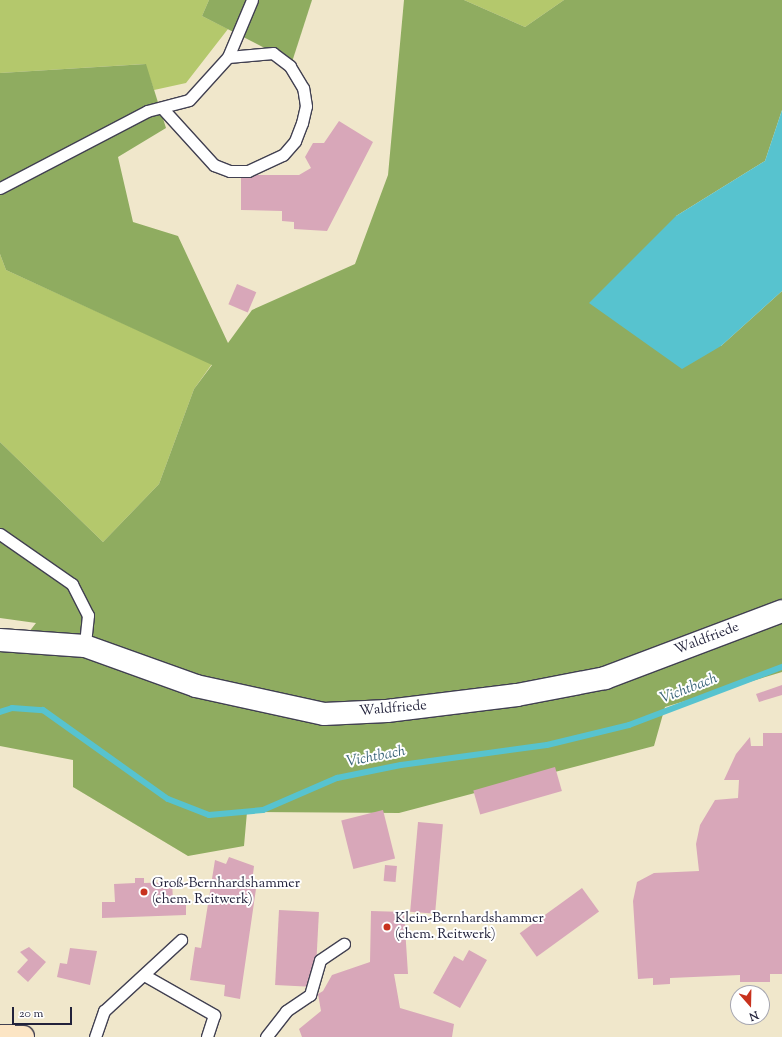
<!DOCTYPE html>
<html>
<head>
<meta charset="utf-8">
<style>
  body { margin:0 }
  #map { position:relative; width:782px; height:1037px; overflow:hidden; background:#f0e7cb; font-family:"Sorts Mill Goudy",serif }
  div>[style] { position:absolute }
  .green>* { inset:0; background:#b4c86c }
  .forest>* { inset:0; background:#8fac60 }
  .water>* { inset:0; background:#57c3cf }
  .stream>* { height:6px; margin:-3px; padding:0 3px; transform-origin:3px; border-radius:3px; background:#57c3cf }
  .building>* { inset:0; background:#d8a7b9; transform-origin:0 0 }
  .roads { filter:drop-shadow(1px 0 #414051) drop-shadow(-1px 0 #414051) drop-shadow(0 1px #414051) drop-shadow(0 -1px #414051) }
  .service>* { height:11px; margin:-5.5px; padding:0 5.5px; transform-origin:5.5px; border-radius:5.5px; background:#fff }
  .minor>* { height:22px; margin:-11px; padding:0 11px; transform-origin:11px; border-radius:11px; background:#fff }
  .secondary>* { height:22px; margin:-11px; padding:0 11px; transform-origin:11px; border-radius:11px; background:#fce5c4 }
  .dots>* { width:11px; height:11px; translate:-50% -50%; box-sizing:border-box; border:2px solid #fff; border-radius:50% }
  span { translate:-50% -50%; white-space:nowrap; text-align:center; line-height:1.15; -webkit-text-stroke:4px #fff; paint-order:stroke }
  .street-label { font-size:14px; color:#22223b }
  .poi-label { font-size:14px; color:#22223b }
  .left { translate:0 -50%; text-align:left }
  .water-label { font-size:15px; color:#376276; font-style:italic }
  .north { position:absolute; left:730px; top:985px; width:40px; height:40px; box-sizing:border-box; background:#fff; border:1px solid #a7a7b1; border-radius:50%; rotate:160deg; font-size:11px; font-weight:700; line-height:16px; text-align:center; color:#22223b }
  .north::after { content:''; display:block; margin:auto; width:14px; height:18px; background:#c8321e; clip-path:polygon(50% 0,100% 100%,50% 72%,0 100%) }
  .scale { position:absolute; left:12px; top:1007px; width:60px; height:18px; box-sizing:border-box; border:2px solid #22223b; border-top:0; padding-left:5px; font-size:12px; line-height:14px; white-space:nowrap; color:#22223b; -webkit-text-stroke:3px #fff; paint-order:stroke }
</style>
</head>
<body>
<div id="map">
  <div class="green">
    <i style="clip-path:polygon(0 0,209px 0,202px 16px,228px 29px,186px 83px,154px 90px,145px 64px,0 73px)"></i>
    <i style="clip-path:polygon(464px 0,564px 0,525px 27px)"></i>
    <i style="clip-path:polygon(0 254px,6px 270px,212px 364px,194px 389px,159px 484px,103px 542px,0 442px)"></i>
  </div>
  <div class="forest">
    <i style="clip-path:polygon(209px 0,312px 0,292px 62px,202px 16px)"></i>
    <i style="clip-path:polygon(404px 0,464px 0,525px 27px,564px 0,782px 0,782px 110px,765px 161px,676px 216px,721px 346px,782px 291px,782px 672px,665px 707px,654px 746px,399px 813px,247px 812px,244px 846px,188px 856px,73px 787px,73px 760px,0 746px,0 651px,18px 646px,36px 623px,0 618px,0 442px,103px 542px,159px 484px,194px 389px,212px 365px,6px 270px,0 254px,0 73px,146px 64px,166px 128px,118px 157px,133px 222px,178px 236px,228px 343px,252px 310px,355px 264px,388px 175px)"></i>
  </div>
  <div class="water">
    <i style="clip-path:polygon(782px 110px,782px 291px,721px 346px,682px 369px,589px 303px,676px 216px,765px 161px)"></i>
  </div>
  <div class="stream">
    <i style="left:0;top:712px;width:13px;rotate:-18deg"></i>
    <i style="left:12px;top:708px;width:31px;rotate:4deg"></i>
    <i style="left:43px;top:710px;width:153px;rotate:35.5deg"></i>
    <i style="left:168px;top:799px;width:44px;rotate:21.3deg"></i>
    <i style="left:209px;top:815px;width:54px;rotate:-5.3deg"></i>
    <i style="left:263px;top:810px;width:81px;rotate:-23.4deg"></i>
    <i style="left:337px;top:778px;width:65px;rotate:-11.5deg"></i>
    <i style="left:401px;top:765px;width:147px;rotate:-7.8deg"></i>
    <i style="left:547px;top:745px;width:84px;rotate:-13.7deg"></i>
    <i style="left:629px;top:725px;width:164px;rotate:-20.8deg"></i>
  </div>
  <div class="building">
    <i style="clip-path:polygon(339px 121px,373px 142px,327px 231px,294px 229px,294px 222px,282px 221px,282px 211px,241px 210px,241px 175px,299px 175px,311px 168px,305px 157px,313px 143px,324px 143px)"></i>
    <i style="left:237px;top:284px;width:21px;height:22px;rotate:23deg"></i>
    <i style="clip-path:polygon(782px 685px,782px 695px,759px 702px,756px 694px)"></i>
    <i style="clip-path:polygon(763px 733px,782px 733px,782px 974px,770px 974px,770px 982px,740px 982px,740px 975px,670px 978px,670px 984px,653px 985px,653px 978px,638px 979px,633px 901px,637px 882px,654px 873px,699px 871px,696px 844px,700px 825px,715px 800px,738px 798px,739px 780px,724px 780px,736px 754px,750px 737px,751px 746px,763px 746px)"></i>
    <i style="left:555px;top:767px;width:25px;height:85px;rotate:74deg"></i>
    <i style="left:383px;top:810px;width:50px;height:43px;rotate:76deg"></i>
    <i style="left:418px;top:822px;width:25px;height:90px;rotate:5deg"></i>
    <i style="clip-path:polygon(229px 857px,254px 866px,252px 882px,257px 882px,240px 999px,224px 996px,225px 985px,190px 980px,195px 947px,201px 948px,215px 860px,226px 864px)"></i>
    <i style="left:385px;top:865px;width:12px;height:16px;rotate:5deg"></i>
    <i style="clip-path:polygon(135px 878px,144px 878px,144px 883px,172px 882px,173px 900px,186px 900px,186px 915px,102px 918px,102px 902px,115px 902px,114px 884px,135px 883px)"></i>
    <i style="left:582px;top:888px;width:29px;height:77px;rotate:54deg"></i>
    <i style="left:279px;top:910px;width:40px;height:75px;rotate:3deg"></i>
    <i style="clip-path:polygon(371px 911px,404px 912px,408px 974px,394px 974px,400px 1008px,454px 1024px,452px 1037px,302px 1037px,299px 1029px,321px 1011px,318px 994px,323px 991px,332px 975px,370px 962px)"></i>
    <i style="clip-path:polygon(29px 947px,46px 962px,28px 982px,17px 972px,28px 960px,20px 952px)"></i>
    <i style="clip-path:polygon(70px 948px,97px 951px,90px 985px,57px 977px,60px 963px,67px 964px)"></i>
    <i style="clip-path:polygon(469px 950px,487px 960px,460px 1008px,433px 993px,454px 956px,463px 961px)"></i>
  </div>
  <div class="roads">
    <div class="service">
      <i style="left:163px;top:109px;width:76px;rotate:47.7deg"></i>
      <i style="left:214px;top:165px;width:17px;rotate:21deg"></i>
      <i style="left:230px;top:171px;width:18px"></i>
      <i style="left:248px;top:171px;width:38px;rotate:-25deg"></i>
      <i style="left:283px;top:155px;width:18px;rotate:-49deg"></i>
      <i style="left:295px;top:141px;width:19px;rotate:-69deg"></i>
      <i style="left:302px;top:123px;width:17px;rotate:-77deg"></i>
      <i style="left:306px;top:106px;width:18px;rotate:-99deg"></i>
      <i style="left:303px;top:88px;width:26px;rotate:-121deg"></i>
      <i style="left:290px;top:66px;width:21px;rotate:-143deg"></i>
      <i style="left:273px;top:53px;width:45px;rotate:174.9deg"></i>
      <i style="left:0;top:188px;width:166px;rotate:-27.6deg"></i>
      <i style="left:147px;top:111px;width:43px;rotate:-14.7deg"></i>
      <i style="left:189px;top:100px;width:58px;rotate:-47.8deg"></i>
      <i style="left:228px;top:57px;width:62px;rotate:-67.2deg"></i>
      <i style="left:0;top:534px;width:88px;rotate:34.8deg"></i>
      <i style="left:72px;top:584px;width:35px;rotate:63deg"></i>
      <i style="left:88px;top:615px;width:31px;rotate:96deg"></i>
      <i style="left:144px;top:975px;width:81px;rotate:29.7deg"></i>
      <i style="left:214px;top:1015px;width:23px;rotate:108deg"></i>
      <i style="left:95px;top:1037px;width:28px;rotate:-71deg"></i>
      <i style="left:104px;top:1011px;width:105px;rotate:-42.7deg"></i>
      <i style="left:266px;top:1037px;width:33px;rotate:-52deg"></i>
      <i style="left:286px;top:1011px;width:29px;rotate:-34deg"></i>
      <i style="left:310px;top:995px;width:36px;rotate:-74deg"></i>
      <i style="left:320px;top:960px;width:29px;rotate:-34deg"></i>
    </div>
    <div class="minor">
      <i style="left:0;top:640px;width:85px;rotate:4deg"></i>
      <i style="left:85px;top:646px;width:118px;rotate:19.8deg"></i>
      <i style="left:196px;top:686px;width:131px;rotate:12.3deg"></i>
      <i style="left:324px;top:714px;width:63px;rotate:-2.7deg"></i>
      <i style="left:387px;top:711px;width:131px;rotate:-7deg"></i>
      <i style="left:517px;top:695px;width:90px;rotate:-10.9deg"></i>
      <i style="left:605px;top:678px;width:189px;rotate:-20.7deg"></i>
    </div>
    <div class="secondary">
      <i style="left:0;top:1036px;width:23px;rotate:2deg"></i>
    </div>
  </div>
  <div class="dots">
    <i style="left:144px;top:892px;background:#c8321e"></i>
    <i style="left:387px;top:927px;background:#c8321e"></i>
  </div>
  <div class="street-label">
    <span style="left:707px;top:639px;rotate:-21deg">Waldfriede</span>
    <span style="left:393px;top:709px;rotate:-5deg">Waldfriede</span>
  </div>
  <div class="poi-label">
    <span class="left" style="left:152px;top:892px">Groß-Bernhardshammer<br>(ehem. Reitwerk)</span>
    <span class="left" style="left:395px;top:927px">Klein-Bernhardshammer<br>(ehem. Reitwerk)</span>
  </div>
  <div class="water-label">
    <span style="left:689px;top:689px;rotate:-21deg">Vichtbach</span>
    <span style="left:376px;top:757px;rotate:-11deg">Vichtbach</span>
  </div>
  <div class="north">N</div>
  <div class="scale">20 m</div>
</div>
</body>
</html>
